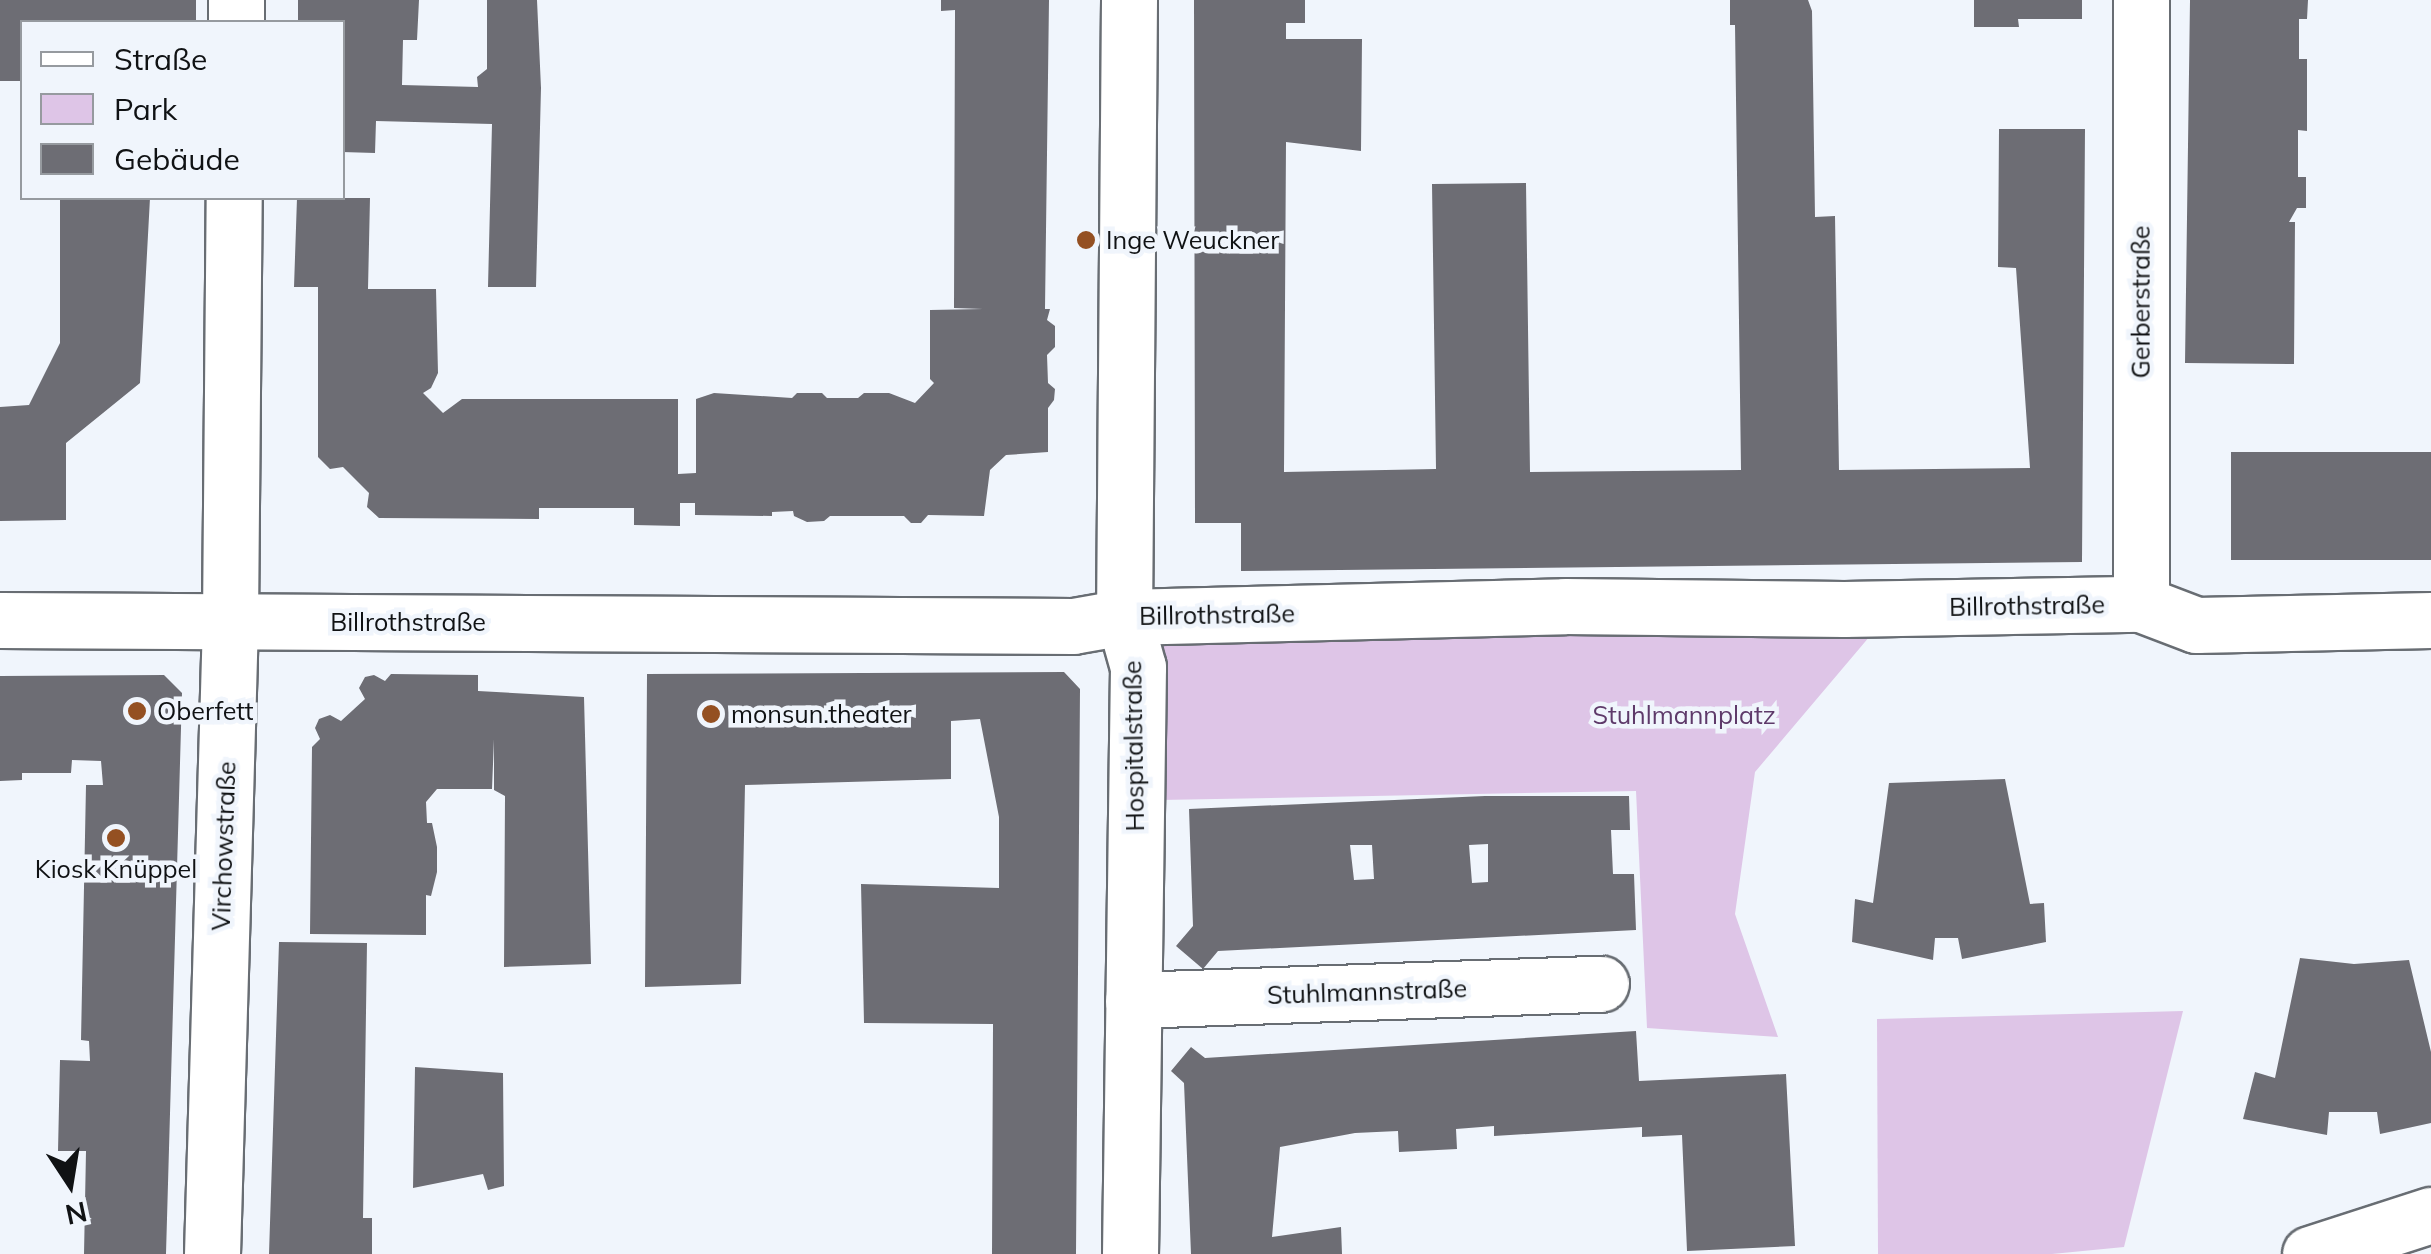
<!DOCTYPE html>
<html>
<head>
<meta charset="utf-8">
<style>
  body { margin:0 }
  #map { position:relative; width:2431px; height:1254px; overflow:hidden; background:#f0f5fc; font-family:Mulish,sans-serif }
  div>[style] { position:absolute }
  .green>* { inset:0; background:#dec5e7 }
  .building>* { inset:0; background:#6d6d74; transform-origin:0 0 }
  .roads { filter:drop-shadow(2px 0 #686d73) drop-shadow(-2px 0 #686d73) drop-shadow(0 2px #686d73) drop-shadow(0 -2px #686d73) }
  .minor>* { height:55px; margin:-27.5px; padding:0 27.5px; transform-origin:27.5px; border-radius:27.5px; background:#fff }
  .dots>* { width:28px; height:28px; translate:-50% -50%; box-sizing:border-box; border:5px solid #f0f5fc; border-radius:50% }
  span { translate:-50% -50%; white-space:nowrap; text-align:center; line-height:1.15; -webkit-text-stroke:9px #f0f5fc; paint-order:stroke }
  .poi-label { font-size:25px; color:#101214 }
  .left { translate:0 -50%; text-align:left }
  .street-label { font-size:25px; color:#101214 }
  .park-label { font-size:25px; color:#5e3a6a }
  .legend { position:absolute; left:20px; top:20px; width:325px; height:180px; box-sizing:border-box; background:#f0f5fc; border:2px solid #969a9f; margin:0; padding:12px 18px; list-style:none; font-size:30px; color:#101214 }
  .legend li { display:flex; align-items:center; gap:20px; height:50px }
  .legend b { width:50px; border:2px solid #969a9f }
  .north { position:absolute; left:20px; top:1134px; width:100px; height:100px; -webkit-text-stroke:8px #f0f5fc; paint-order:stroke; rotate:168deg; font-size:28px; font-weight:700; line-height:40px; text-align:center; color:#101214 }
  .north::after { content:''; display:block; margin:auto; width:35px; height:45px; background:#101214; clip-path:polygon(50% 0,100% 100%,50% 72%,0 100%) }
</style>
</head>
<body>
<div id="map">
  <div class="green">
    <i style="clip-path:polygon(1881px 623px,1755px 772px,1735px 914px,1778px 1037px,1647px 1028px,1636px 791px,1160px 800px,1157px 632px)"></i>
    <i style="clip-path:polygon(2183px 1011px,2124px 1247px,2052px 1254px,1878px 1254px,1877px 1019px)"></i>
  </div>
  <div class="building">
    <i style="clip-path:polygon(0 0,196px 0,196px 22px,22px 22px,22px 81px,0 81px)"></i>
    <i style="clip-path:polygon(298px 0,419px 0,417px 40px,403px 40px,402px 85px,478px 87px,477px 77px,487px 69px,487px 0,537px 0,541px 88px,536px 287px,488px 287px,492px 124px,376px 121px,375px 153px,342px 152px,342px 22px,298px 22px)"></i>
    <i style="clip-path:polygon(941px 0,1049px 0,1045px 309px,1050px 309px,1047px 320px,1055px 326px,1055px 347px,1047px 355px,1048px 383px,1055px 389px,1054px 400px,1048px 408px,1048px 452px,1006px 455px,990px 470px,984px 516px,928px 515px,921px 523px,911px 523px,904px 516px,830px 516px,824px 521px,807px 522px,794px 516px,793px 511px,772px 512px,772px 516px,695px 515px,695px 503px,680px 503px,680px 526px,634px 525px,634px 508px,539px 508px,539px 519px,379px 518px,367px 507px,369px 493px,343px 467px,330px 469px,318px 457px,318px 287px,294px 287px,297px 198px,370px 198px,368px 289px,436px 289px,438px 373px,431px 388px,423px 393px,443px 413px,462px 399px,678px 399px,678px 474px,696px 473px,696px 399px,714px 393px,792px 398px,797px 393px,822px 393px,827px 398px,858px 398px,864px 393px,889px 393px,915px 403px,934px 383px,930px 379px,930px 310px,983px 309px,954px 308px,955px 10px,941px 11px)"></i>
    <i style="clip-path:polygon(1194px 0,1305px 0,1305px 23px,1286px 23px,1286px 39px,1362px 39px,1361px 151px,1286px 142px,1284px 472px,1436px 469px,1432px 184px,1526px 183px,1530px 472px,1741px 470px,1735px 25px,1730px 25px,1730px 0,1808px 0,1812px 11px,1815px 217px,1835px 216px,1839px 470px,2030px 468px,2016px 268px,1998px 267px,1999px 129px,2085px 129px,2082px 562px,1241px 571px,1241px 523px,1195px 523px)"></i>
    <i style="clip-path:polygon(1974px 0,2082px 0,2082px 19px,2018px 19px,2019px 27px,1974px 27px)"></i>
    <i style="clip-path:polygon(2190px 0,2308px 0,2307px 19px,2299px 19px,2299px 59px,2307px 59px,2307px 131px,2298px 130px,2298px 177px,2306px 177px,2306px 208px,2297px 208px,2289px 222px,2295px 222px,2294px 364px,2185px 363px)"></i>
    <i style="clip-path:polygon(60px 198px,150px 198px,140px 383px,66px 443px,66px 520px,0 521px,0 407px,29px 405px,60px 343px)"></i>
    <i style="left:2431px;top:452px;width:108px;height:200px;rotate:90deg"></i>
    <i style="clip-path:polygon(1064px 672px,1080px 689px,1076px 1254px,992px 1254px,993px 1024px,864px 1023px,861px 884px,999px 888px,999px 817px,980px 719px,951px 721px,951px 779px,745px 785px,741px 984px,645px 987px,647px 674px)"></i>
    <i style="clip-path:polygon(391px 674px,478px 675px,478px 691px,584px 697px,591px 964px,504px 967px,505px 796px,494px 790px,494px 739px,492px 789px,437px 789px,426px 802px,427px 823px,432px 823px,437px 847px,437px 872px,431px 896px,426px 895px,426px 935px,310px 934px,312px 747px,320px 739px,315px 728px,319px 719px,330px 715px,341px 721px,365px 699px,359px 688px,365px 677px,374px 675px,385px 681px)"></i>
    <i style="clip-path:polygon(164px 675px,182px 693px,166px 1254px,84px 1254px,86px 1151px,58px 1151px,60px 1060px,90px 1061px,89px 1041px,81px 1040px,86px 785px,103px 785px,101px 761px,72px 760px,71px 773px,22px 773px,22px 780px,0 781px,0 676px)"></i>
    <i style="clip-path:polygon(2005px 779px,2030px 904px,2044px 903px,2046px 942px,1962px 959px,1958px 938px,1935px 938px,1933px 960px,1852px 942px,1855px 899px,1873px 903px,1889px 783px)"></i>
    <i style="clip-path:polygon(evenodd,1485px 796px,1629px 796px,1630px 830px,1611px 830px,1613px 874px,1634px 874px,1636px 930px,1218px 951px,1203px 969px,1176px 946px,1193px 926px,1189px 809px,1485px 796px,1488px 844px,1488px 882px,1472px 883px,1469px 845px,1488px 844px,1485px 796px,1350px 845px,1372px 845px,1374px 879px,1354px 880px,1350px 845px)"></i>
    <i style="clip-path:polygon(279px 942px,367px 943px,363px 1218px,372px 1218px,372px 1254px,269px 1254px)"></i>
    <i style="clip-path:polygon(2300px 958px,2354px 964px,2409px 960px,2431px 1052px,2431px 1123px,2380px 1134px,2377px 1112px,2329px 1112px,2327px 1135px,2243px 1119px,2255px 1072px,2275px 1078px)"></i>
    <i style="clip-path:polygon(1636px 1031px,1639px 1081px,1786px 1074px,1795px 1246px,1687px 1251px,1682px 1135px,1642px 1137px,1642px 1127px,1494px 1136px,1494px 1126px,1456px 1129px,1457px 1149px,1399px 1152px,1398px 1131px,1355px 1133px,1280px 1147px,1272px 1237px,1341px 1227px,1342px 1254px,1191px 1254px,1184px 1083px,1171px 1071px,1191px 1047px,1205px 1058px)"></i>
    <i style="clip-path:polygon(415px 1067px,503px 1073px,504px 1186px,488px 1190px,483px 1174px,413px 1188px)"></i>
  </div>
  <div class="roads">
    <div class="minor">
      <i style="left:1129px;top:0;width:617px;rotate:90.46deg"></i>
      <i style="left:1124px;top:617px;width:52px;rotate:74.4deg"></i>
      <i style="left:1138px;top:667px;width:587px;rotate:90.78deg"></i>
      <i style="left:236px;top:22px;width:22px;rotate:-90deg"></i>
      <i style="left:2141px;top:604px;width:604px;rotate:-90deg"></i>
      <i style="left:0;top:620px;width:1073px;rotate:0.32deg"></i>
      <i style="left:1073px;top:626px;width:52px;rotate:-10deg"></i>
      <i style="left:1124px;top:617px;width:441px;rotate:-1.4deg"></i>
      <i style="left:1565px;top:606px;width:279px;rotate:0.6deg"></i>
      <i style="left:1844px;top:609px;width:297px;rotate:-1deg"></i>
      <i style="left:2141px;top:604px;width:59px;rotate:20.9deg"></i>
      <i style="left:2196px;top:625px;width:235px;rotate:-1.2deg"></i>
      <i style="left:1133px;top:1000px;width:468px;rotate:-2deg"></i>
      <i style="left:212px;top:1254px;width:633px;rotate:-88.37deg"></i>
      <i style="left:230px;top:621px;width:423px;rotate:-89.5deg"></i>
      <i style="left:2310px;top:1254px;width:127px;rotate:-17.9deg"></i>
    </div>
  </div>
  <div class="dots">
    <i style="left:1086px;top:240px;background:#945022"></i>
    <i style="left:137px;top:711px;background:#945022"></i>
    <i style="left:711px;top:714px;background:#945022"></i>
    <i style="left:116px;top:838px;background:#945022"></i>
  </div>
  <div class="poi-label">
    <span class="left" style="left:1106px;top:240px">Inge Weuckner</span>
    <span class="left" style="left:157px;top:711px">Oberfett</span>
    <span class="left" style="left:731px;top:714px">monsun.theater</span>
    <span style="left:116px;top:869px">Kiosk Knüppel</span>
  </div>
  <div class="street-label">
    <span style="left:2141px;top:302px;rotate:-90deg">Gerberstraße</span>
    <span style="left:2027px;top:606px;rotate:-1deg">Billrothstraße</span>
    <span style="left:1217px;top:615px;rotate:-1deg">Billrothstraße</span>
    <span style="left:408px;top:622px">Billrothstraße</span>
    <span style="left:1134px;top:746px;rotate:-91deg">Hospitalstraße</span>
    <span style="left:224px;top:846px;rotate:-88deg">Virchowstraße</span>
    <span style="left:1367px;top:992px;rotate:-2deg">Stuhlmannstraße</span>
  </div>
  <div class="park-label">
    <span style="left:1684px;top:715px">Stuhlmannplatz</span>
  </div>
  <ul class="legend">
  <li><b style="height:12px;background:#fff"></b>Straße</li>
  <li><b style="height:28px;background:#dec5e7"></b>Park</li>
  <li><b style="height:28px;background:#6d6d74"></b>Gebäude</li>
  </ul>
  <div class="north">N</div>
</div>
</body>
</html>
